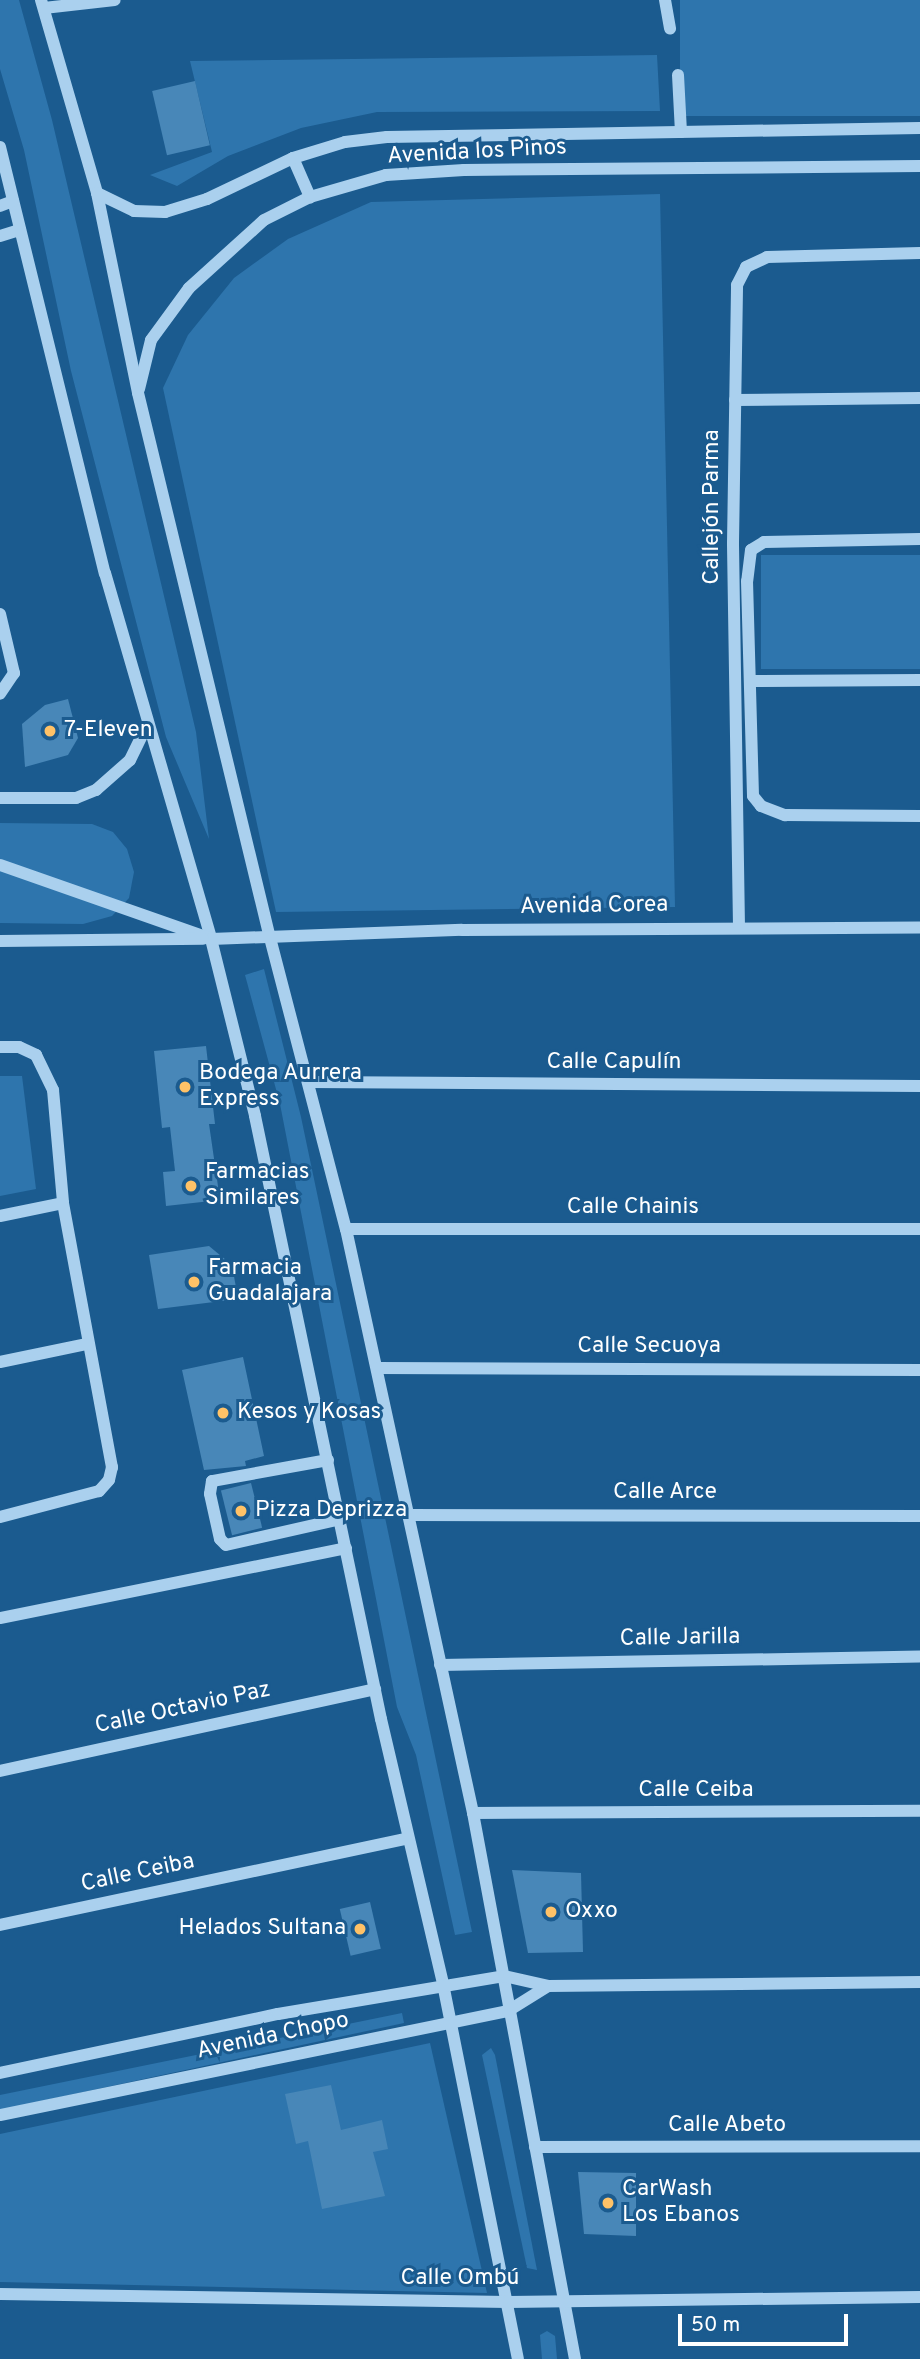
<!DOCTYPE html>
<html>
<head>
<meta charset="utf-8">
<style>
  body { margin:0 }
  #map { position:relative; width:920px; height:2359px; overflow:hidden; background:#1b5b8f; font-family:Overpass,sans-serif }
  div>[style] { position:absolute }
  .green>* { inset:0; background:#2e75ad; transform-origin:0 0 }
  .building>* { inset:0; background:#4887b8; transform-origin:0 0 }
  .minor>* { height:12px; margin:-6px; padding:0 6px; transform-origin:6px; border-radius:6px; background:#aad0ee }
  .dots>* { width:19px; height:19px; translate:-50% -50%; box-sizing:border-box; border:4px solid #1b5b8f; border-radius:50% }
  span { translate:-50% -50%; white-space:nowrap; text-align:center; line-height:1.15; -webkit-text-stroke:6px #1b5b8f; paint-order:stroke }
  .street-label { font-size:23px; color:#fff }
  .poi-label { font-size:23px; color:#fff }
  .left { translate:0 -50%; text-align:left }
  .right { translate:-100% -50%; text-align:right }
  .scale { position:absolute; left:678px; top:2314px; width:170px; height:32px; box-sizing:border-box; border:4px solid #fff; border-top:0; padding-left:9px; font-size:21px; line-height:24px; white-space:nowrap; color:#fff; -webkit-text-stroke:5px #1b5b8f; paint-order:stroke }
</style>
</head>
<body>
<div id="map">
  <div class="green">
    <i style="clip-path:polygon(0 0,19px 0,52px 120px,196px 732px,209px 839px,166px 737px,71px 371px,24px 150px,0 69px)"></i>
    <i style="left:680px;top:0;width:240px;height:116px"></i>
    <i style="clip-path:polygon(657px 55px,660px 111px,377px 112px,301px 128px,228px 156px,177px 186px,150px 175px,212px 152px,190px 61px)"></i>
    <i style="clip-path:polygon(660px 194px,675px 907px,276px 912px,163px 388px,188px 335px,234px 278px,288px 239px,371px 202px)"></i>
    <i style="left:920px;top:555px;width:114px;height:159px;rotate:90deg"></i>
    <i style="clip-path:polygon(0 823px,92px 824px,113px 832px,127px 849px,134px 872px,129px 898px,112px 916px,83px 924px,0 923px)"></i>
    <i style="clip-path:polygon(264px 969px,301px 1117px,472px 1932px,455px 1935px,416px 1755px,397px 1707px,280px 1104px,245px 975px)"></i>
    <i style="clip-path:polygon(0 1076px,22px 1076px,36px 1189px,0 1196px)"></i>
    <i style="clip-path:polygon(402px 2013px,404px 2023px,0 2110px,0 2095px)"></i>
    <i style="clip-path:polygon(430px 2043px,487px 2293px,0 2282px,0 2134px)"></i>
    <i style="clip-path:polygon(491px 2048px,495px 2055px,537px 2270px,527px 2268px,482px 2055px)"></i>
    <i style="clip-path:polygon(547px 2331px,555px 2336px,557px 2359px,542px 2359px,540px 2335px)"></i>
  </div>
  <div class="building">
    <i style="left:195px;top:81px;width:66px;height:44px;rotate:77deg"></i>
    <i style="clip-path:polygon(68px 699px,78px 738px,68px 755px,25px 767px,22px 724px,45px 705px)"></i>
    <i style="clip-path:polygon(206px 1046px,215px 1124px,209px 1124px,220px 1200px,166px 1206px,163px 1172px,175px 1171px,170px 1127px,162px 1128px,154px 1051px)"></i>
    <i style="clip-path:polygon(209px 1246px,232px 1265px,238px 1299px,158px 1309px,149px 1255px)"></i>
    <i style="clip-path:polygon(243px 1357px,264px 1456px,245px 1461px,246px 1466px,204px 1470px,182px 1370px)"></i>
    <i style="left:251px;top:1483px;width:46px;height:31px;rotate:76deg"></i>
    <i style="clip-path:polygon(512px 1870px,581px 1873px,583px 1952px,528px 1953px)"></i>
    <i style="left:370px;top:1902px;width:48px;height:31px;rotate:77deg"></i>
    <i style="clip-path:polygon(331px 2085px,341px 2130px,382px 2120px,388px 2149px,373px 2152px,385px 2196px,322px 2209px,308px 2141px,296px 2144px,285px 2094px)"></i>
    <i style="clip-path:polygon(578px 2172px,636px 2173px,636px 2236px,584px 2234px)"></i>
  </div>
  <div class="minor">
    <i style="left:41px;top:0;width:201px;rotate:73.8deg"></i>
    <i style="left:97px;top:193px;width:204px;rotate:78.4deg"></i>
    <i style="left:138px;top:393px;width:557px;rotate:76.39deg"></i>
    <i style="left:269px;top:934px;width:305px;rotate:75.4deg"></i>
    <i style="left:346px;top:1229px;width:598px;rotate:77.73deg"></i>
    <i style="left:473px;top:1813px;width:555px;rotate:79.42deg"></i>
    <i style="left:665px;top:0;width:29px;rotate:80deg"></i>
    <i style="left:44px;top:8px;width:71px;rotate:-6.4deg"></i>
    <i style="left:678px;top:75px;width:57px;rotate:87deg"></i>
    <i style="left:0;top:147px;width:439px;rotate:76.2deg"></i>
    <i style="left:105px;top:573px;width:381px;rotate:73.8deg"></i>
    <i style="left:211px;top:939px;width:182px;rotate:76deg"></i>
    <i style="left:255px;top:1116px;width:616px;rotate:78.2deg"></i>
    <i style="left:381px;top:1719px;width:272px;rotate:76.8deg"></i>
    <i style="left:443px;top:1984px;width:382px;rotate:78.7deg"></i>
    <i style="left:293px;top:158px;width:43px;rotate:66.4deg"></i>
    <i style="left:97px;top:193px;width:41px;rotate:25.9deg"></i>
    <i style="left:134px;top:211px;width:31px;rotate:2deg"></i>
    <i style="left:165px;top:212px;width:44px;rotate:-17.2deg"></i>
    <i style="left:207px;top:199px;width:95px;rotate:-25.5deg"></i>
    <i style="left:293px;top:158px;width:54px;rotate:-17.1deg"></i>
    <i style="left:345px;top:142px;width:42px;rotate:-6.8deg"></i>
    <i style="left:387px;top:137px;width:533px;rotate:-0.97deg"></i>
    <i style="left:0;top:206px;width:14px;rotate:-21deg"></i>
    <i style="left:0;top:236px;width:21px;rotate:-17deg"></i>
    <i style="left:139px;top:389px;width:50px;rotate:-76.2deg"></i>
    <i style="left:151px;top:340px;width:64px;rotate:-53.8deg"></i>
    <i style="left:189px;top:288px;width:101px;rotate:-42.2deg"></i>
    <i style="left:264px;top:220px;width:51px;rotate:-26.6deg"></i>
    <i style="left:310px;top:197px;width:79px;rotate:-16.1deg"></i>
    <i style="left:386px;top:175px;width:78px;rotate:-3.7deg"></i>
    <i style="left:464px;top:170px;width:456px;rotate:-0.5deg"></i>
    <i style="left:735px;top:400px;width:185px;rotate:-0.6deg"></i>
    <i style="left:920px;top:539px;width:156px;rotate:178.9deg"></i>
    <i style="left:764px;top:542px;width:15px;rotate:148deg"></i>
    <i style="left:751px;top:550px;width:31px;rotate:97deg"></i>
    <i style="left:747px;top:581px;width:215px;rotate:88.4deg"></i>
    <i style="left:753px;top:796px;width:13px;rotate:51deg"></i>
    <i style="left:761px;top:806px;width:26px;rotate:21deg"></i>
    <i style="left:785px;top:815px;width:135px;rotate:0.4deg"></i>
    <i style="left:0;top:614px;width:61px;rotate:76.7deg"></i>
    <i style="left:14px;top:673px;width:25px;rotate:124deg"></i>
    <i style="left:750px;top:681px;width:170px;rotate:-0.3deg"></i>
    <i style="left:0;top:798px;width:76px"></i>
    <i style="left:76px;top:798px;width:22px;rotate:-22deg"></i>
    <i style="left:96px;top:790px;width:45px;rotate:-41.4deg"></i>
    <i style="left:130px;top:760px;width:39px;rotate:-64deg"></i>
    <i style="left:0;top:865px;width:224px;rotate:19.3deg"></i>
    <i style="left:211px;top:939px;width:251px;rotate:-2.1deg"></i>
    <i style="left:462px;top:930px;width:458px;rotate:-0.3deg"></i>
    <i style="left:739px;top:927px;width:384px;rotate:-90.9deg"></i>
    <i style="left:733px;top:543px;width:258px;rotate:-89.1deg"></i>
    <i style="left:737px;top:285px;width:20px;rotate:-63deg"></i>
    <i style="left:746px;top:267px;width:23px;rotate:-25deg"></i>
    <i style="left:767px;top:257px;width:153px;rotate:-1.5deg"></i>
    <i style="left:0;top:941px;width:203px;rotate:-0.6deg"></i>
    <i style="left:0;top:1047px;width:19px"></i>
    <i style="left:19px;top:1047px;width:19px;rotate:25deg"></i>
    <i style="left:36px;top:1055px;width:39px;rotate:64deg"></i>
    <i style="left:53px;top:1090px;width:113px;rotate:84.9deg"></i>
    <i style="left:63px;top:1203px;width:269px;rotate:79.5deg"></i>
    <i style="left:112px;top:1467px;width:13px;rotate:103deg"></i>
    <i style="left:109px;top:1480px;width:15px;rotate:132deg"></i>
    <i style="left:99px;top:1491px;width:102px;rotate:165.3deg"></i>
    <i style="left:308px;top:1082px;width:612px;rotate:0.37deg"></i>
    <i style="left:0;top:1216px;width:64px;rotate:-11.7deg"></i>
    <i style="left:346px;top:1229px;width:574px"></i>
    <i style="left:0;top:1362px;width:89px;rotate:-11.7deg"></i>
    <i style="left:377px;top:1368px;width:543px;rotate:0.21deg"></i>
    <i style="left:328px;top:1460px;width:118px;rotate:169.7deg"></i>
    <i style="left:212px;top:1481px;width:13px;rotate:99deg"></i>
    <i style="left:210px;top:1494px;width:46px;rotate:77.5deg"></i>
    <i style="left:220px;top:1539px;width:8px;rotate:45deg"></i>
    <i style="left:226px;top:1545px;width:117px;rotate:-12.8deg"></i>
    <i style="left:409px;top:1515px;width:511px;rotate:0.11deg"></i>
    <i style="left:0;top:1618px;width:353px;rotate:-11.4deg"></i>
    <i style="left:440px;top:1665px;width:480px;rotate:-1deg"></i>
    <i style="left:0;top:1771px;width:384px;rotate:-12.3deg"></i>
    <i style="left:473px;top:1813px;width:447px;rotate:-0.3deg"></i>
    <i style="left:0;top:1925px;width:417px;rotate:-12deg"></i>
    <i style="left:0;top:2073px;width:284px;rotate:-12deg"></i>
    <i style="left:278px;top:2014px;width:229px;rotate:-9.5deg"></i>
    <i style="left:504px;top:1976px;width:45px;rotate:12.8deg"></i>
    <i style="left:548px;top:1986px;width:372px;rotate:-0.6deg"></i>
    <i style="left:0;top:2115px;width:519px;rotate:-11.57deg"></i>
    <i style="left:508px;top:2011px;width:47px;rotate:-32deg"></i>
    <i style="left:535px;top:2147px;width:385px;rotate:-0.1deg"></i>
    <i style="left:0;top:2294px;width:508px;rotate:0.9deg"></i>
    <i style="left:508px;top:2302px;width:412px;rotate:-0.7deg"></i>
  </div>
  <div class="dots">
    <i style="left:50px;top:731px;background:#ffc267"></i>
    <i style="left:185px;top:1087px;background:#ffc267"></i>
    <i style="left:191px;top:1186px;background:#ffc267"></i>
    <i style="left:194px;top:1282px;background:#ffc267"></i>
    <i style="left:223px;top:1413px;background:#ffc267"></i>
    <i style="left:241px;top:1511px;background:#ffc267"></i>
    <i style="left:551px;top:1912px;background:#ffc267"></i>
    <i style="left:360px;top:1929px;background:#ffc267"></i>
    <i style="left:608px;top:2203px;background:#ffc267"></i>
  </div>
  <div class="street-label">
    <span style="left:477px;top:153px;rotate:-3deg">Avenida los Pinos</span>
    <span style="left:713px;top:507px;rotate:-90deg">Callejón Parma</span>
    <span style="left:594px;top:907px;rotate:-1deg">Avenida Corea</span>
    <span style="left:614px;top:1063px">Calle Capulín</span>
    <span style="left:633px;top:1208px">Calle Chainis</span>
    <span style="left:649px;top:1347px">Calle Secuoya</span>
    <span style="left:665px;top:1493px">Calle Arce</span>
    <span style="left:680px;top:1639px;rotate:-1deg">Calle Jarilla</span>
    <span style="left:183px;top:1709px;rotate:-12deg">Calle Octavio Paz</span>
    <span style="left:696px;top:1791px">Calle Ceiba</span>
    <span style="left:138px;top:1874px;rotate:-12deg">Calle Ceiba</span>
    <span style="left:273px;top:2037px;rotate:-12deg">Avenida Chopo</span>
    <span style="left:727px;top:2126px">Calle Abeto</span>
    <span style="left:460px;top:2279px">Calle Ombú</span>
  </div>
  <div class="poi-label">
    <span class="left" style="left:64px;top:731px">7-Eleven</span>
    <span class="left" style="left:199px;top:1087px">Bodega Aurrera<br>Express</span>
    <span class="left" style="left:205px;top:1186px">Farmacias<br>Similares</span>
    <span class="left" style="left:208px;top:1282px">Farmacia<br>Guadalajara</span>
    <span class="left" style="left:237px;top:1413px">Kesos y Kosas</span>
    <span class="left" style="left:255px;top:1511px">Pizza Deprizza</span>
    <span class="left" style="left:565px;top:1912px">Oxxo</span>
    <span class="right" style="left:346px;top:1929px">Helados Sultana</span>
    <span class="left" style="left:622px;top:2203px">CarWash<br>Los Ebanos</span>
  </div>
  <div class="scale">50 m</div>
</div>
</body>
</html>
